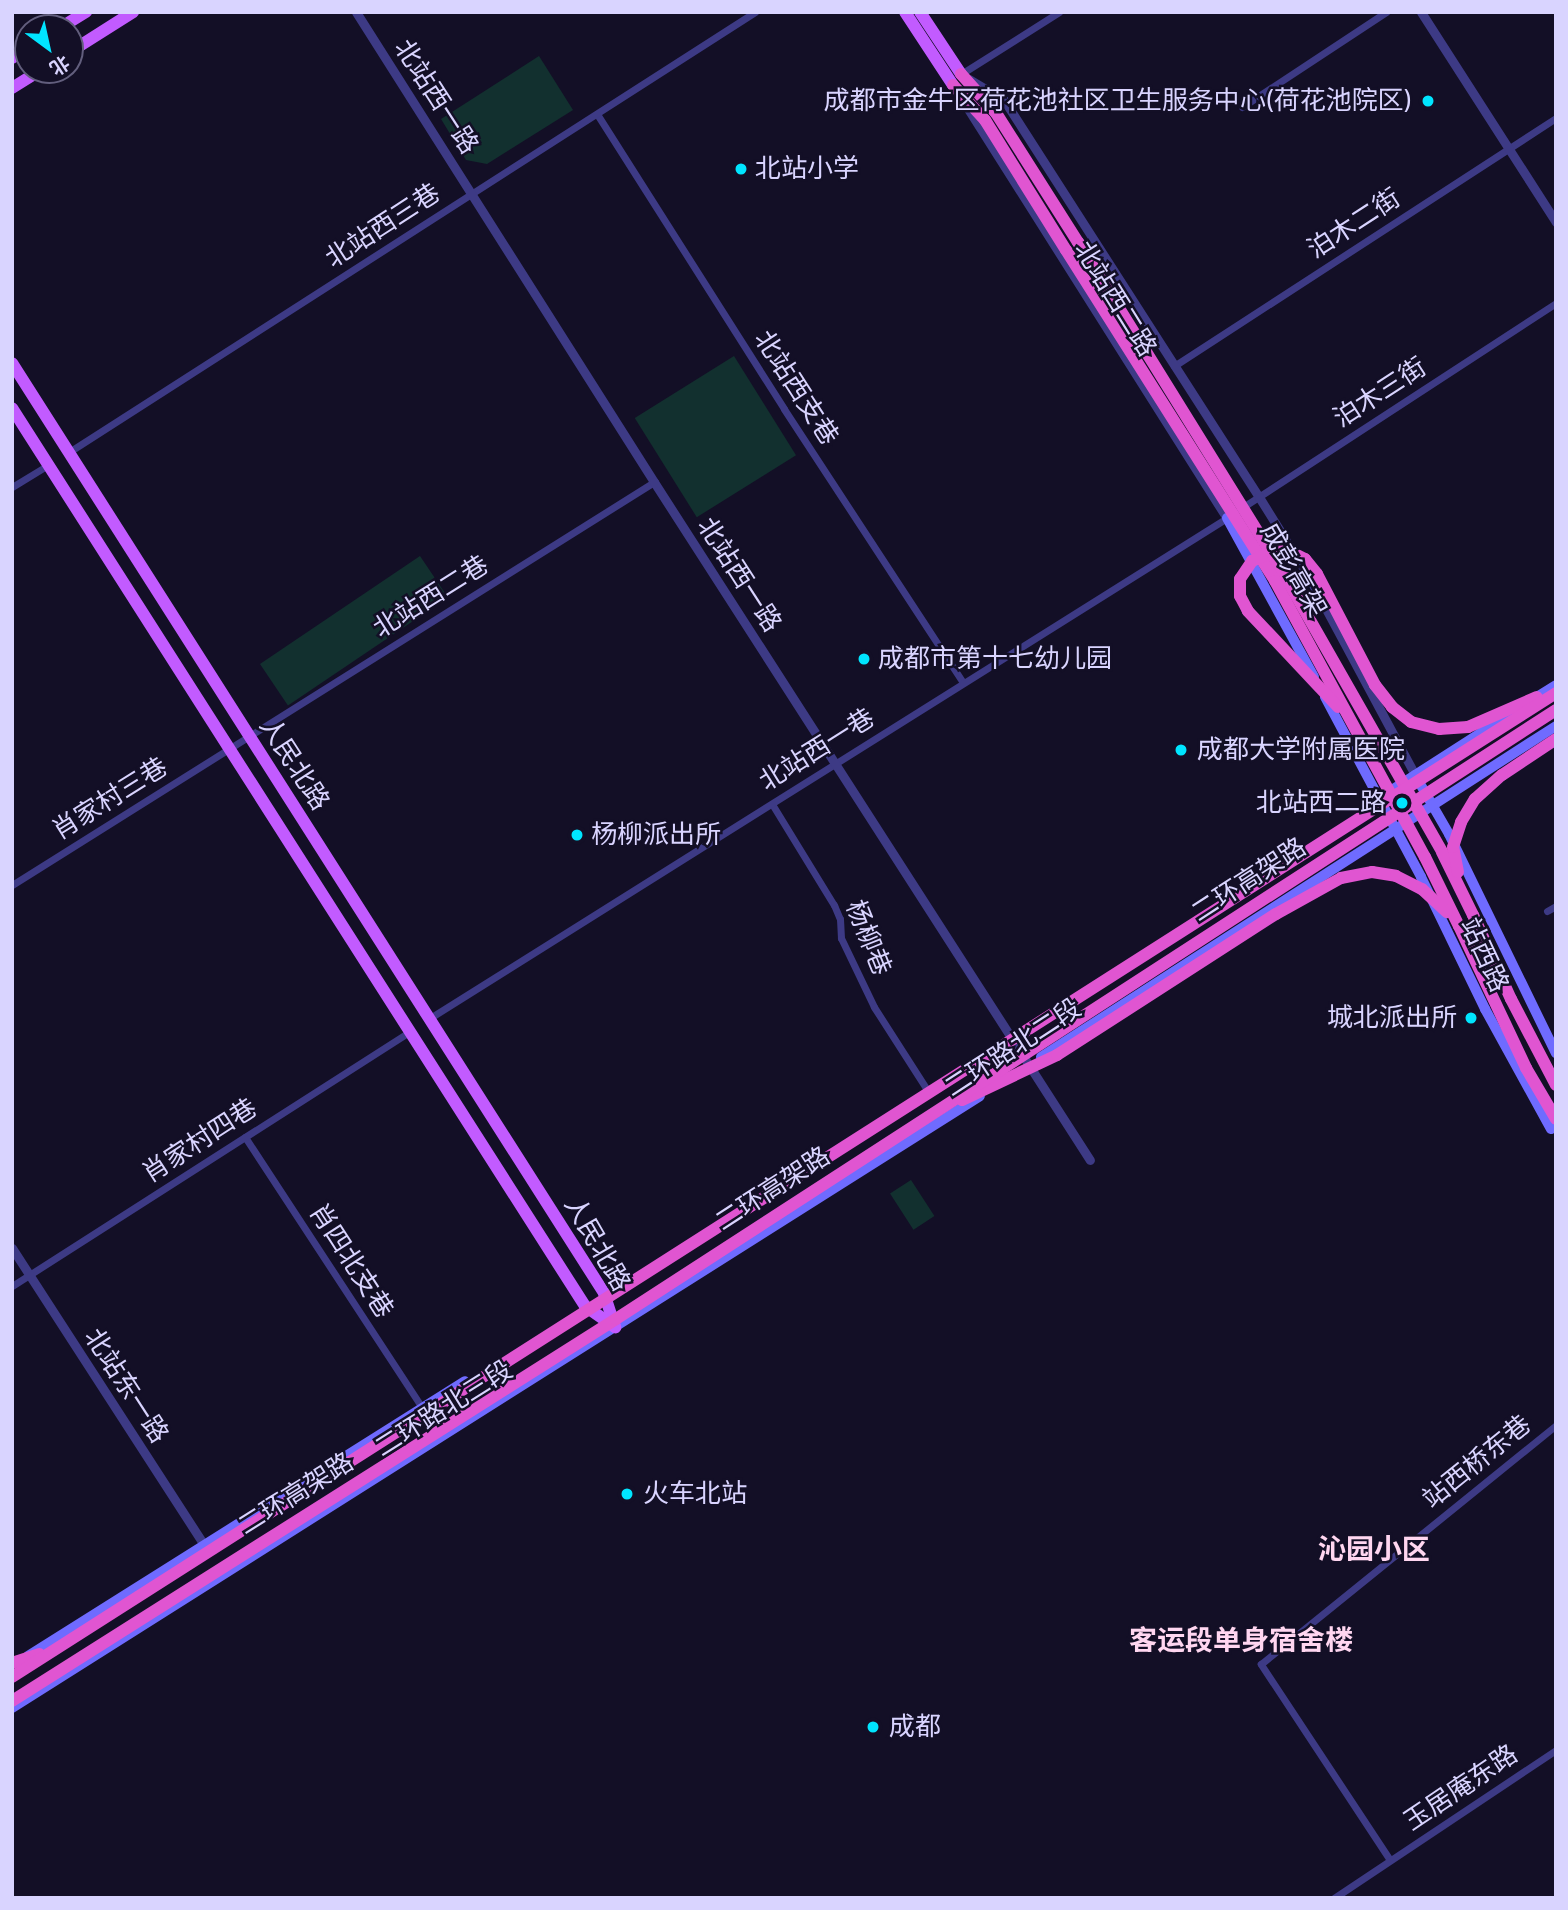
<!DOCTYPE html>
<html>
<head>
<meta charset="utf-8">
<style>
  body { margin:0 }
  #map { position:relative; width:1568px; height:1910px; overflow:hidden; background:#130f26; font-family:Cabin,"Noto Sans SC",sans-serif }
  div>[style] { position:absolute }
  .green>* { inset:0; background:#12302f; transform-origin:0 0 }
  .minor>* { height:7px; margin:-3.5px; padding:0 3.5px; transform-origin:3.5px; border-radius:3.5px; background:#3d3a85 }
  .tertiary>* { height:9px; margin:-4.5px; padding:0 4.5px; transform-origin:4.5px; border-radius:4.5px; background:#3d3a85 }
  .secondary>* { height:10px; margin:-5px; padding:0 5px; transform-origin:5px; border-radius:5px; background:#6f6bff }
  .primary>* { height:12px; margin:-6px; padding:0 6px; transform-origin:6px; border-radius:6px; background:#c25bff }
  .trunk>* { height:12px; margin:-6px; padding:0 6px; transform-origin:6px; border-radius:6px; background:#e055d1 }
  .trunk-bridge>* { height:12px; margin:-6px; padding:0 6px; transform-origin:6px; border-radius:6px; background:#e055d1 }
  .dots>* { width:19px; height:19px; translate:-50% -50%; box-sizing:border-box; border:4px solid #130f26; border-radius:50% }
  span { translate:-50% -50%; white-space:nowrap; text-align:center; line-height:1.15; -webkit-text-stroke:5px #130f26; paint-order:stroke }
  .street-label { font-size:26px; color:#d9d4ff }
  .poi-label { font-size:26px; color:#d9d4ff }
  .right { translate:-100% -50%; text-align:right }
  .left { translate:0 -50%; text-align:left }
  .neighbourhood-label { font-size:28px; color:#ffd6f0; font-weight:700 }
  .frame { position:absolute; inset:0; border:14px solid #d9d4ff; pointer-events:none }
  .north { position:absolute; left:14px; top:14px; width:70px; height:70px; box-sizing:border-box; background:#130f26; border:2px solid #625e7d; border-radius:50%; rotate:147deg; font-size:19px; font-weight:700; line-height:28px; text-align:center; color:#d9d4ff }
  .north::after { content:''; display:block; margin:auto; width:24px; height:32px; background:#00e5ff; clip-path:polygon(50% 0,100% 100%,50% 72%,0 100%) }
</style>
</head>
<body>
<div id="map">
  <div class="green">
    <i style="clip-path:polygon(539px 56px,573px 110px,487px 164px,466px 160px,441px 119px)"></i>
    <i style="left:734px;top:356px;width:117px;height:117px;rotate:58deg"></i>
    <i style="left:420px;top:556px;width:50px;height:193px;rotate:56deg"></i>
    <i style="left:911px;top:1180px;width:43px;height:25px;rotate:57deg"></i>
  </div>
  <div class="minor">
    <i style="left:961px;top:74px;width:116px;rotate:-32.3deg"></i>
    <i style="left:1242px;top:107px;width:173px;rotate:-33.4deg"></i>
    <i style="left:597px;top:114px;width:349px;rotate:57.6deg"></i>
    <i style="left:784px;top:409px;width:327px;rotate:56.8deg"></i>
    <i style="left:1174px;top:366px;width:455px;rotate:-33deg"></i>
    <i style="left:69px;top:452px;width:815px;rotate:-32.68deg"></i>
    <i style="left:12px;top:487px;width:42px;rotate:-31.4deg"></i>
    <i style="left:1240px;top:509px;width:377px;rotate:-33.1deg"></i>
    <i style="left:772px;top:804px;width:119px;rotate:58.5deg"></i>
    <i style="left:834px;top:905px;width:15px;rotate:67deg"></i>
    <i style="left:840px;top:919px;width:19px;rotate:87deg"></i>
    <i style="left:841px;top:938px;width:76px;rotate:64.4deg"></i>
    <i style="left:874px;top:1007px;width:96px;rotate:57.3deg"></i>
    <i style="left:12px;top:885px;width:758px;rotate:-32.12deg"></i>
    <i style="left:1547px;top:911px;width:10px;rotate:-29deg"></i>
    <i style="left:430px;top:1018px;width:944px;rotate:-32.11deg"></i>
    <i style="left:245px;top:1137px;width:324px;rotate:56.8deg"></i>
    <i style="left:12px;top:1286px;width:473px;rotate:-32.6deg"></i>
    <i style="left:1390px;top:1860px;width:235px;rotate:-123.4deg"></i>
    <i style="left:1261px;top:1664px;width:380px;rotate:-39deg"></i>
    <i style="left:1334px;top:1898px;width:267px;rotate:-33.7deg"></i>
  </div>
  <div class="tertiary">
    <i style="left:356px;top:12px;width:557px;rotate:57.62deg"></i>
    <i style="left:654px;top:482px;width:806px;rotate:57.26deg"></i>
    <i style="left:1421px;top:12px;width:250px;rotate:57.3deg"></i>
    <i style="left:969px;top:79px;width:41px;rotate:31deg"></i>
    <i style="left:1004px;top:100px;width:472px;rotate:57.3deg"></i>
    <i style="left:1259px;top:497px;width:97px;rotate:58.1deg"></i>
    <i style="left:1310px;top:579px;width:222px;rotate:61.8deg"></i>
    <i style="left:965px;top:104px;width:490px;rotate:57.7deg"></i>
    <i style="left:12px;top:1248px;width:354px;rotate:57.1deg"></i>
  </div>
  <div class="secondary">
    <i style="left:1227px;top:518px;width:181px;rotate:61.3deg"></i>
    <i style="left:1325px;top:697px;width:204px;rotate:61.9deg"></i>
    <i style="left:1421px;top:877px;width:147px;rotate:64.1deg"></i>
    <i style="left:1485px;top:1009px;width:137px;rotate:61.2deg"></i>
    <i style="left:1532px;top:700px;width:28px;rotate:-32deg"></i>
    <i style="left:1415px;top:775px;width:68px;rotate:60deg"></i>
    <i style="left:1449px;top:834px;width:244px;rotate:64deg"></i>
    <i style="left:1384px;top:795px;width:156px;rotate:-32.7deg"></i>
    <i style="left:1041px;top:1057px;width:612px;rotate:-32.73deg"></i>
    <i style="left:28px;top:1656px;width:516px;rotate:-32.18deg"></i>
    <i style="left:12px;top:1708px;width:1145px;rotate:-32.3deg"></i>
  </div>
  <div class="primary">
    <i style="left:905px;top:12px;width:87px;rotate:56.7deg"></i>
    <i style="left:920px;top:12px;width:74px;rotate:56.5deg"></i>
    <i style="left:60px;top:28px;width:31px;rotate:-32deg"></i>
    <i style="left:70px;top:52px;width:75px;rotate:-32.4deg"></i>
    <i style="left:12px;top:58px;width:19px;rotate:-32deg"></i>
    <i style="left:12px;top:88px;width:34px;rotate:-32deg"></i>
    <i style="left:12px;top:363px;width:1102px;rotate:57.52deg"></i>
    <i style="left:604px;top:1293px;width:36px;rotate:72deg"></i>
    <i style="left:12px;top:408px;width:1065px;rotate:57.46deg"></i>
    <i style="left:585px;top:1306px;width:37px;rotate:35deg"></i>
  </div>
  <div class="trunk">
    <i style="left:961px;top:74px;width:52px;rotate:48.1deg"></i>
    <i style="left:996px;top:113px;width:153px;rotate:57.6deg"></i>
    <i style="left:953px;top:85px;width:47px;rotate:47.6deg"></i>
    <i style="left:985px;top:120px;width:153px;rotate:58.1deg"></i>
    <i style="left:1502px;top:775px;width:65px;rotate:-33.7deg"></i>
    <i style="left:1473px;top:915px;width:92px;rotate:65.7deg"></i>
    <i style="left:1511px;top:999px;width:97px;rotate:62.4deg"></i>
    <i style="left:1459px;top:926px;width:157px;rotate:64.7deg"></i>
    <i style="left:1526px;top:1068px;width:59px;rotate:59.5deg"></i>
  </div>
  <div class="trunk-bridge">
    <i style="left:1078px;top:242px;width:395px;rotate:58.2deg"></i>
    <i style="left:1286px;top:578px;width:315px;rotate:60.3deg"></i>
    <i style="left:1442px;top:852px;width:70px;rotate:63.8deg"></i>
    <i style="left:1066px;top:250px;width:391px;rotate:57.7deg"></i>
    <i style="left:1275px;top:581px;width:314px;rotate:61.5deg"></i>
    <i style="left:1425px;top:857px;width:77px;rotate:63.8deg"></i>
    <i style="left:1338px;top:707px;width:132px;rotate:-133.2deg"></i>
    <i style="left:1248px;top:611px;width:17px;rotate:-118deg"></i>
    <i style="left:1240px;top:596px;width:17px;rotate:-90deg"></i>
    <i style="left:1240px;top:579px;width:22px;rotate:-56deg"></i>
    <i style="left:1252px;top:561px;width:21px;rotate:-25deg"></i>
    <i style="left:1271px;top:552px;width:18px;rotate:-3deg"></i>
    <i style="left:1289px;top:551px;width:18px;rotate:27deg"></i>
    <i style="left:1305px;top:559px;width:19px;rotate:51deg"></i>
    <i style="left:1317px;top:574px;width:125px;rotate:62.4deg"></i>
    <i style="left:1375px;top:685px;width:28px;rotate:52deg"></i>
    <i style="left:1392px;top:707px;width:24px;rotate:38deg"></i>
    <i style="left:1411px;top:722px;width:29px;rotate:14deg"></i>
    <i style="left:1439px;top:729px;width:29px;rotate:-4deg"></i>
    <i style="left:1468px;top:727px;width:75px;rotate:-23.5deg"></i>
    <i style="left:1458px;top:872px;width:25px;rotate:-101deg"></i>
    <i style="left:1453px;top:847px;width:26px;rotate:-72deg"></i>
    <i style="left:1461px;top:822px;width:27px;rotate:-59deg"></i>
    <i style="left:1475px;top:799px;width:36px;rotate:-42deg"></i>
    <i style="left:962px;top:1100px;width:105px;rotate:-25.3deg"></i>
    <i style="left:1057px;top:1055px;width:260px;rotate:-32.8deg"></i>
    <i style="left:1276px;top:914px;width:74px;rotate:-29deg"></i>
    <i style="left:1341px;top:878px;width:32px;rotate:-11deg"></i>
    <i style="left:1372px;top:872px;width:24px;rotate:9deg"></i>
    <i style="left:1396px;top:876px;width:29px;rotate:27deg"></i>
    <i style="left:1422px;top:889px;width:34px;rotate:43deg"></i>
    <i style="left:12px;top:1663px;width:29px;rotate:-18deg"></i>
    <i style="left:12px;top:1677px;width:1831px;rotate:-32.51deg"></i>
    <i style="left:12px;top:1701px;width:715px;rotate:-32.31deg"></i>
    <i style="left:616px;top:1319px;width:1120px;rotate:-32.94deg"></i>
  </div>
  <div class="dots">
    <i style="left:1428px;top:101px;background:#00e5ff"></i>
    <i style="left:741px;top:169px;background:#00e5ff"></i>
    <i style="left:864px;top:659px;background:#00e5ff"></i>
    <i style="left:1181px;top:750px;background:#00e5ff"></i>
    <i style="left:1402px;top:803px;background:#00e5ff"></i>
    <i style="left:577px;top:835px;background:#00e5ff"></i>
    <i style="left:1471px;top:1018px;background:#00e5ff"></i>
    <i style="left:627px;top:1494px;background:#00e5ff"></i>
    <i style="left:873px;top:1727px;background:#00e5ff"></i>
  </div>
  <div class="street-label">
    <span style="left:436px;top:97px;rotate:57deg">北站西一路</span>
    <span style="left:1354px;top:224px;rotate:-33deg">泊木二街</span>
    <span style="left:383px;top:226px;rotate:-33deg">北站西三巷</span>
    <span style="left:1115px;top:299px;rotate:58deg">北站西二路</span>
    <span style="left:796px;top:388px;rotate:57deg">北站西支巷</span>
    <span style="left:1380px;top:393px;rotate:-33deg">泊木三街</span>
    <span style="left:1293px;top:570px;rotate:60deg">成彭高架</span>
    <span style="left:739px;top:575px;rotate:57deg">北站西一路</span>
    <span style="left:431px;top:597px;rotate:-32deg">北站西二巷</span>
    <span style="left:817px;top:750px;rotate:-32deg">北站西一巷</span>
    <span style="left:294px;top:764px;rotate:57deg">人民北路</span>
    <span style="left:110px;top:799px;rotate:-32deg">肖家村三巷</span>
    <span style="left:1249px;top:880px;rotate:-33deg">二环高架路</span>
    <span style="left:868px;top:938px;rotate:68deg">杨柳巷</span>
    <span style="left:1484px;top:955px;rotate:65deg">站西路</span>
    <span style="left:1013px;top:1048px;rotate:-33deg">二环路北二段</span>
    <span style="left:200px;top:1141px;rotate:-33deg">肖家村四巷</span>
    <span style="left:773px;top:1189px;rotate:-33deg">二环高架路</span>
    <span style="left:597px;top:1244px;rotate:60deg">人民北路</span>
    <span style="left:351px;top:1261px;rotate:57deg">肖四北支巷</span>
    <span style="left:126px;top:1386px;rotate:57deg">北站东一路</span>
    <span style="left:444px;top:1409px;rotate:-32deg">二环路北三段</span>
    <span style="left:1477px;top:1462px;rotate:-39deg">站西桥东巷</span>
    <span style="left:296px;top:1494px;rotate:-32deg">二环高架路</span>
    <span style="left:1461px;top:1788px;rotate:-34deg">玉居庵东路</span>
  </div>
  <div class="poi-label">
    <span class="right" style="left:1412px;top:101px">成都市金牛区荷花池社区卫生服务中心(荷花池院区)</span>
    <span class="left" style="left:755px;top:169px">北站小学</span>
    <span class="left" style="left:878px;top:659px">成都市第十七幼儿园</span>
    <span class="left" style="left:1197px;top:750px">成都大学附属医院</span>
    <span class="right" style="left:1386px;top:803px">北站西二路</span>
    <span class="left" style="left:591px;top:835px">杨柳派出所</span>
    <span class="right" style="left:1457px;top:1018px">城北派出所</span>
    <span class="left" style="left:643px;top:1494px">火车北站</span>
    <span class="left" style="left:889px;top:1727px">成都</span>
  </div>
  <div class="neighbourhood-label">
    <span style="left:1374px;top:1549px">沁园小区</span>
    <span style="left:1241px;top:1640px">客运段单身宿舍楼</span>
  </div>
  <div class="frame"></div>
  <div class="north">北</div>
</div>
</body>
</html>
